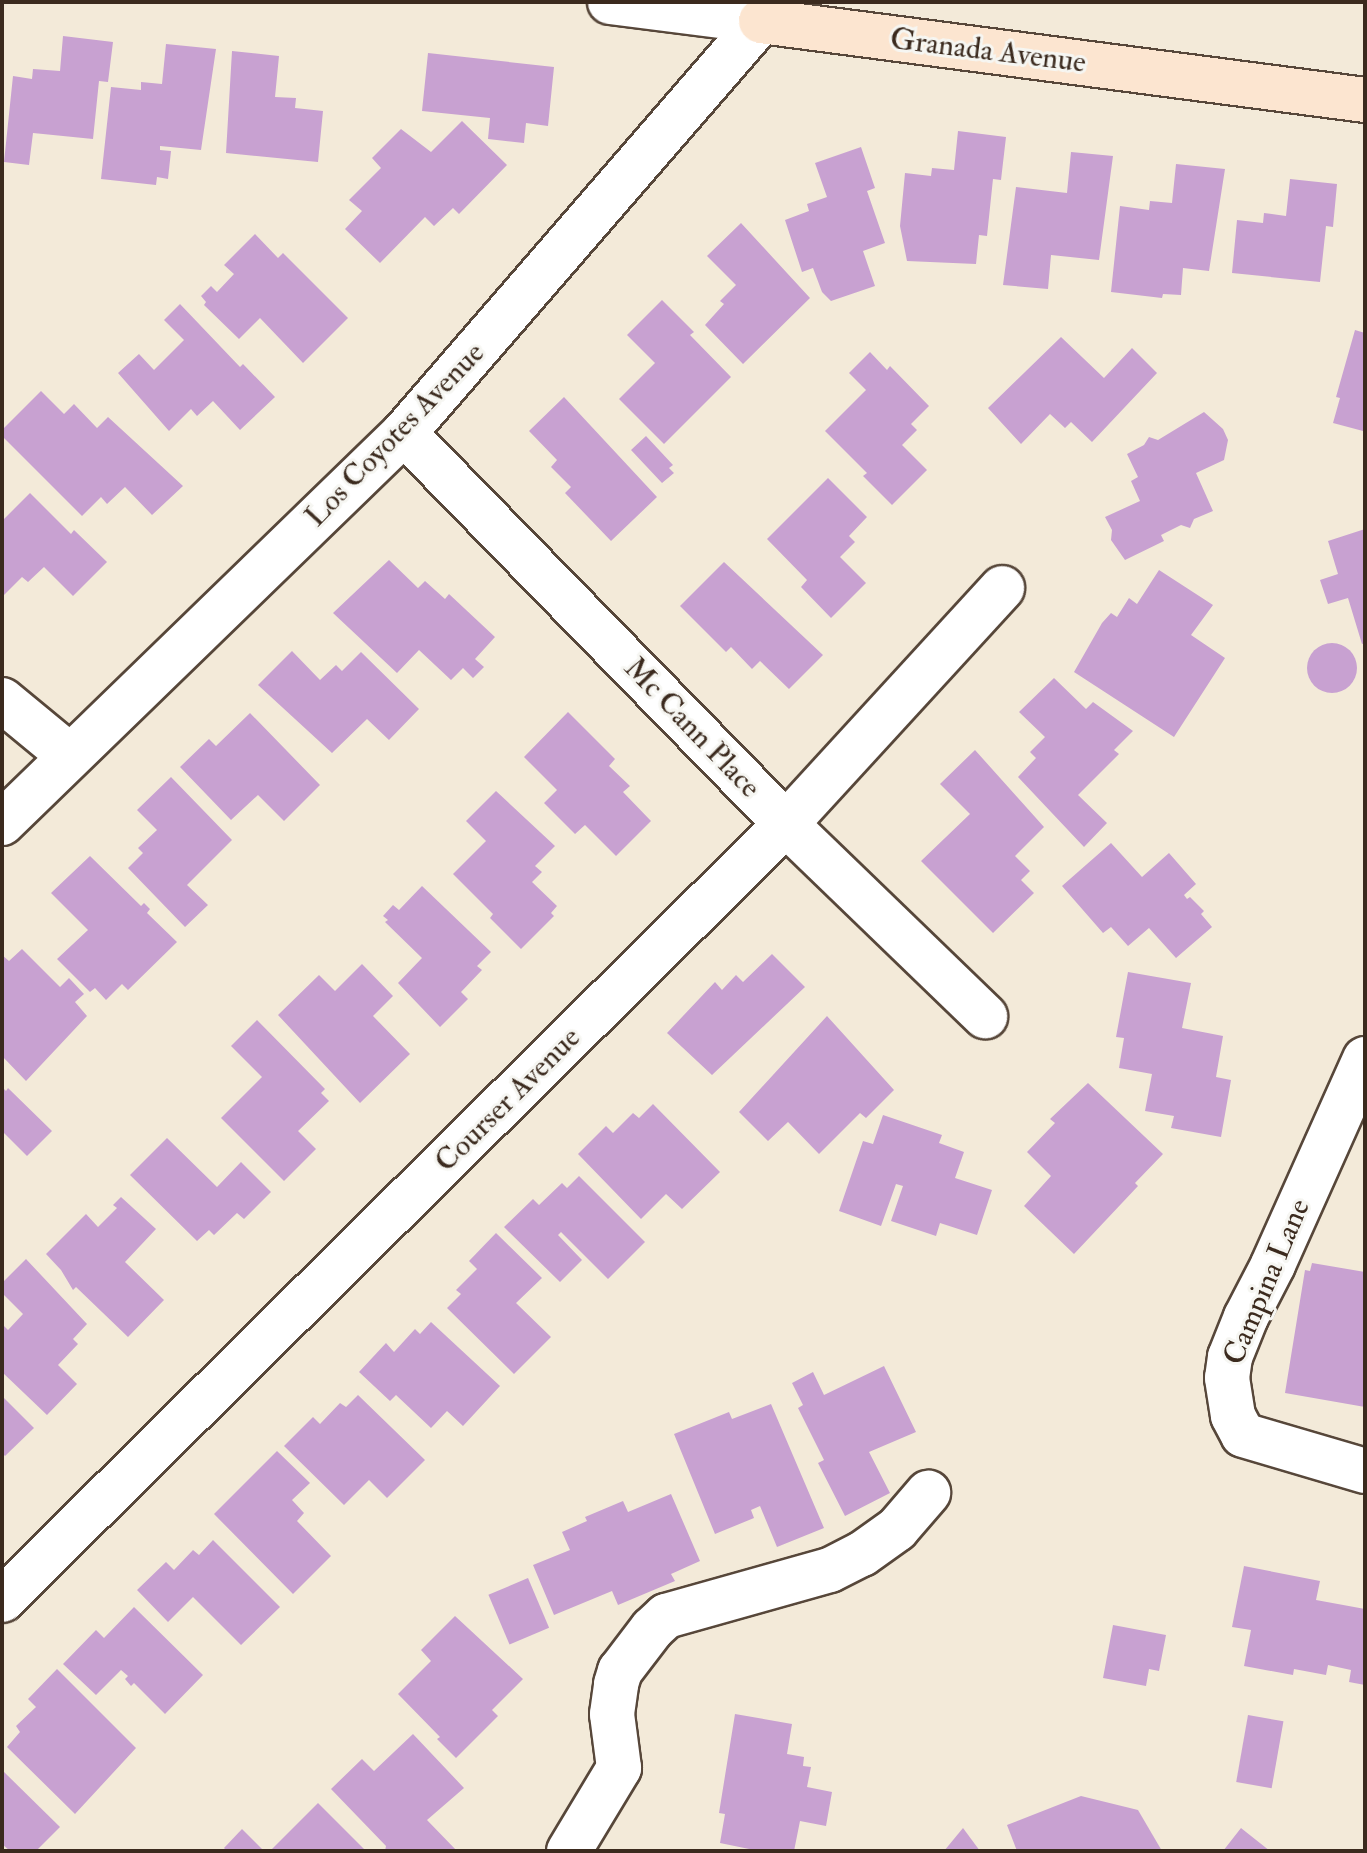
<!DOCTYPE html>
<html>
<head>
<meta charset="utf-8">
<style>
  body { margin:0 }
  #map { position:relative; width:1367px; height:1853px; overflow:hidden; background:#f3ead9; font-family:"IM FELL Double Pica",serif }
  div>[style] { position:absolute }
  .building>* { inset:0; background:#c8a1d1; transform-origin:0 0 }
  .round { border-radius:50% }
  .roads { filter:drop-shadow(2px 0 #57473a) drop-shadow(-2px 0 #57473a) drop-shadow(0 2px #57473a) drop-shadow(0 -2px #57473a) }
  .street>* { height:44px; margin:-22px; padding:0 22px; transform-origin:22px; border-radius:22px; background:#fff }
  .secondary>* { height:44px; margin:-22px; padding:0 22px; transform-origin:22px; border-radius:22px; background:#fce5d0 }
  span { translate:-50% -50%; white-space:nowrap; text-align:center; line-height:1.15; -webkit-text-stroke:6px #f6f6f2; paint-order:stroke }
  .street-label { font-size:30px; color:#3b2a1e }
  .frame { position:absolute; inset:0; border:4px solid #3b2a1e; pointer-events:none }
</style>
</head>
<body>
<div id="map">
  <div class="building">
    <i style="clip-path:polygon(63px 36px,113px 42px,108px 82px,99px 81px,93px 139px,33px 133px,29px 165px,4px 162px,13px 76px,32px 79px,33px 69px,60px 71px)"></i>
    <i style="clip-path:polygon(166px 44px,216px 49px,201px 150px,160px 146px,160px 150px,171px 151px,168px 179px,157px 177px,156px 185px,101px 179px,111px 87px,141px 90px,141px 82px,162px 84px)"></i>
    <i style="clip-path:polygon(232px 51px,279px 56px,275px 97px,296px 98px,295px 108px,323px 111px,318px 162px,226px 153px)"></i>
    <i style="clip-path:polygon(428px 53px,554px 67px,548px 126px,526px 123px,524px 143px,488px 139px,490px 118px,422px 111px)"></i>
    <i style="clip-path:polygon(462px 121px,507px 165px,459px 214px,453px 208px,434px 226px,425px 217px,380px 263px,345px 229px,362px 211px,349px 200px,381px 168px,372px 158px,401px 129px,431px 152px)"></i>
    <i style="clip-path:polygon(958px 131px,1006px 137px,1001px 180px,993px 179px,987px 236px,979px 235px,976px 264px,907px 261px,900px 226px,905px 173px,931px 176px,932px 168px,954px 170px)"></i>
    <i style="clip-path:polygon(861px 147px,875px 188px,867px 191px,885px 243px,863px 251px,875px 286px,831px 301px,822px 292px,813px 268px,802px 272px,785px 220px,809px 211px,807px 204px,827px 197px,815px 163px)"></i>
    <i style="clip-path:polygon(1071px 152px,1113px 156px,1099px 260px,1051px 255px,1048px 289px,1003px 285px,1016px 187px,1067px 193px)"></i>
    <i style="clip-path:polygon(1176px 164px,1225px 169px,1209px 271px,1183px 268px,1181px 295px,1163px 294px,1162px 298px,1111px 292px,1120px 206px,1149px 210px,1150px 201px,1172px 203px)"></i>
    <i style="clip-path:polygon(1290px 179px,1337px 184px,1333px 227px,1326px 226px,1320px 282px,1232px 273px,1237px 220px,1263px 223px,1264px 213px,1286px 216px)"></i>
    <i style="clip-path:polygon(741px 223px,810px 298px,743px 364px,705px 325px,724px 304px,720px 301px,736px 285px,707px 256px)"></i>
    <i style="clip-path:polygon(255px 234px,278px 258px,283px 253px,348px 318px,303px 363px,260px 318px,239px 339px,204px 305px,206px 302px,201px 296px,211px 286px,217px 292px,234px 274px,224px 265px)"></i>
    <i style="clip-path:polygon(662px 300px,694px 332px,690px 335px,731px 377px,664px 444px,619px 399px,655px 363px,627px 335px)"></i>
    <i style="clip-path:polygon(180px 304px,240px 367px,243px 364px,275px 397px,240px 430px,213px 401px,197px 416px,191px 409px,169px 431px,118px 373px,139px 354px,154px 370px,184px 340px,164px 320px)"></i>
    <i style="clip-path:polygon(1355px 330px,1365px 333px,1365px 435px,1363px 431px,1333px 423px,1340px 398px,1336px 397px)"></i>
    <i style="clip-path:polygon(1061px 337px,1104px 378px,1132px 348px,1157px 373px,1092px 442px,1071px 422px,1065px 428px,1050px 414px,1021px 444px,988px 408px)"></i>
    <i style="clip-path:polygon(870px 352px,887px 370px,890px 366px,929px 406px,911px 424px,917px 430px,902px 445px,927px 470px,892px 505px,863px 476px,867px 473px,825px 431px,866px 390px,849px 373px)"></i>
    <i style="clip-path:polygon(41px 391px,64px 414px,74px 404px,97px 428px,108px 417px,183px 486px,152px 515px,125px 487px,107px 504px,101px 497px,82px 516px,2px 436px,2px 430px)"></i>
    <i style="clip-path:polygon(564px 397px,657px 497px,611px 541px,565px 493px,571px 487px,551px 467px,557px 460px,529px 431px)"></i>
    <i style="clip-path:polygon(1204px 412px,1223px 429px,1228px 440px,1224px 460px,1196px 473px,1213px 511px,1194px 519px,1190px 528px,1181px 525px,1161px 535px,1164px 541px,1125px 560px,1111px 540px,1112px 530px,1105px 517px,1140px 501px,1131px 481px,1138px 477px,1127px 454px,1144px 445px,1149px 437px,1158px 440px)"></i>
    <i style="clip-path:polygon(646px 436px,673px 465px,669px 468px,674px 473px,662px 483px,631px 450px)"></i>
    <i style="clip-path:polygon(828px 478px,867px 517px,849px 536px,855px 542px,840px 557px,866px 583px,831px 618px,801px 587px,807px 580px,767px 539px)"></i>
    <i style="clip-path:polygon(30px 493px,71px 534px,74px 530px,107px 562px,73px 596px,44px 567px,28px 582px,22px 577px,2px 597px,2px 521px)"></i>
    <i style="clip-path:polygon(1365px 529px,1365px 643px,1362px 644px,1348px 598px,1328px 604px,1320px 580px,1338px 574px,1328px 541px)"></i>
    <i style="clip-path:polygon(389px 560px,418px 588px,425px 581px,445px 599px,449px 594px,495px 637px,475px 659px,484px 667px,473px 678px,463px 668px,451px 680px,419px 650px,397px 673px,333px 613px)"></i>
    <i style="clip-path:polygon(724px 562px,823px 655px,789px 689px,760px 661px,752px 669px,731px 647px,726px 652px,680px 606px)"></i>
    <i style="clip-path:polygon(1159px 570px,1213px 605px,1191px 635px,1225px 658px,1174px 737px,1074px 672px,1102px 623px,1111px 613px,1117px 617px,1129px 598px,1137px 604px)"></i>
    <i class="round" style="left:1307px;top:643px;width:50px;height:50px"></i>
    <i style="clip-path:polygon(292px 651px,320px 680px,336px 665px,342px 671px,361px 652px,419px 709px,389px 740px,367px 719px,332px 753px,258px 685px)"></i>
    <i style="clip-path:polygon(1054px 678px,1086px 709px,1093px 702px,1133px 731px,1114px 750px,1119px 754px,1078px 795px,1107px 823px,1084px 847px,1018px 777px,1036px 758px,1030px 752px,1045px 737px,1019px 712px)"></i>
    <i style="clip-path:polygon(568px 712px,615px 759px,609px 766px,630px 786px,623px 792px,651px 821px,616px 856px,585px 825px,575px 834px,544px 803px,557px 790px,524px 757px)"></i>
    <i style="clip-path:polygon(250px 713px,320px 785px,284px 821px,258px 795px,231px 820px,180px 767px,209px 739px,216px 746px)"></i>
    <i style="clip-path:polygon(975px 750px,1044px 827px,1015px 856px,1030px 871px,1021px 880px,1034px 893px,993px 933px,921px 861px,970px 814px,940px 784px)"></i>
    <i style="clip-path:polygon(171px 777px,232px 840px,187px 885px,208px 905px,185px 927px,128px 868px,143px 853px,138px 848px,157px 830px,137px 810px)"></i>
    <i style="clip-path:polygon(496px 791px,555px 846px,535px 866px,542px 872px,532px 882px,557px 906px,551px 913px,554px 916px,521px 949px,490px 918px,493px 914px,453px 874px,486px 841px,466px 821px)"></i>
    <i style="clip-path:polygon(1111px 843px,1142px 877px,1169px 853px,1196px 884px,1184px 895px,1187px 899px,1190px 897px,1204px 911px,1201px 914px,1212px 927px,1176px 958px,1149px 928px,1128px 946px,1111px 927px,1103px 933px,1062px 886px)"></i>
    <i style="clip-path:polygon(90px 856px,141px 906px,144px 903px,150px 909px,147px 913px,177px 942px,128px 990px,122px 984px,106px 1000px,95px 988px,90px 992px,57px 959px,88px 930px,51px 893px)"></i>
    <i style="clip-path:polygon(422px 886px,491px 952px,477px 966px,482px 970px,461px 992px,468px 999px,440px 1027px,398px 983px,422px 958px,385px 922px,388px 920px,383px 916px,393px 905px,399px 910px)"></i>
    <i style="clip-path:polygon(22px 949px,60px 987px,69px 978px,84px 994px,75px 1002px,87px 1016px,26px 1081px,2px 1056px,2px 955px,9px 961px)"></i>
    <i style="clip-path:polygon(772px 954px,805px 987px,712px 1075px,667px 1033px,715px 982px,722px 990px,736px 975px,743px 982px)"></i>
    <i style="clip-path:polygon(362px 964px,393px 996px,373px 1016px,410px 1054px,360px 1103px,278px 1015px,319px 975px,335px 991px)"></i>
    <i style="clip-path:polygon(1128px 972px,1191px 983px,1182px 1028px,1223px 1036px,1216px 1077px,1231px 1080px,1221px 1137px,1171px 1128px,1174px 1116px,1145px 1111px,1152px 1074px,1119px 1068px,1124px 1038px,1116px 1037px)"></i>
    <i style="clip-path:polygon(827px 1016px,894px 1090px,866px 1118px,860px 1113px,819px 1154px,788px 1122px,768px 1141px,739px 1112px)"></i>
    <i style="clip-path:polygon(257px 1020px,325px 1089px,321px 1093px,329px 1101px,298px 1131px,316px 1149px,284px 1181px,221px 1118px,262px 1077px,231px 1046px)"></i>
    <i style="clip-path:polygon(1088px 1083px,1163px 1154px,1135px 1183px,1138px 1186px,1074px 1254px,1024px 1206px,1051px 1176px,1027px 1152px,1055px 1123px,1050px 1119px)"></i>
    <i style="clip-path:polygon(2px 1087px,6px 1091px,8px 1088px,52px 1131px,27px 1156px,2px 1131px)"></i>
    <i style="clip-path:polygon(653px 1104px,720px 1172px,682px 1209px,666px 1194px,641px 1219px,578px 1154px,606px 1126px,613px 1133px,633px 1113px,639px 1118px)"></i>
    <i style="clip-path:polygon(883px 1115px,942px 1135px,939px 1143px,964px 1152px,955px 1178px,992px 1190px,977px 1235px,940px 1223px,936px 1236px,891px 1221px,903px 1186px,896px 1184px,881px 1226px,839px 1211px,863px 1141px,873px 1144px)"></i>
    <i style="clip-path:polygon(167px 1138px,217px 1187px,241px 1162px,271px 1192px,244px 1219px,237px 1213px,214px 1235px,209px 1230px,197px 1241px,130px 1175px)"></i>
    <i style="clip-path:polygon(579px 1176px,645px 1242px,608px 1279px,561px 1232px,558px 1235px,582px 1260px,560px 1282px,504px 1227px,533px 1199px,539px 1205px,562px 1183px,567px 1188px)"></i>
    <i style="clip-path:polygon(121px 1197px,156px 1229px,125px 1262px,164px 1300px,128px 1337px,76px 1287px,73px 1290px,61px 1270px,46px 1254px,86px 1214px,98px 1227px,117px 1208px,113px 1205px)"></i>
    <i style="clip-path:polygon(496px 1233px,542px 1278px,516px 1303px,551px 1337px,514px 1374px,447px 1308px,461px 1294px,456px 1290px,477px 1269px,469px 1261px)"></i>
    <i style="clip-path:polygon(26px 1259px,87px 1324px,73px 1339px,78px 1344px,58px 1365px,77px 1384px,47px 1415px,2px 1372px,2px 1324px,8px 1330px,23px 1314px,2px 1293px,2px 1283px)"></i>
    <i style="clip-path:polygon(1312px 1263px,1365px 1272px,1365px 1407px,1285px 1393px,1305px 1270px,1310px 1271px)"></i>
    <i style="clip-path:polygon(431px 1322px,500px 1386px,463px 1426px,447px 1411px,431px 1428px,396px 1395px,390px 1401px,359px 1372px,386px 1343px,394px 1352px,415px 1329px,420px 1334px)"></i>
    <i style="clip-path:polygon(884px 1366px,916px 1432px,869px 1452px,890px 1493px,845px 1516px,818px 1463px,824px 1460px,798px 1408px,803px 1405px,792px 1383px,813px 1372px,824px 1395px)"></i>
    <i style="clip-path:polygon(358px 1395px,425px 1460px,387px 1498px,369px 1480px,344px 1505px,284px 1446px,313px 1417px,320px 1424px,340px 1403px,346px 1407px)"></i>
    <i style="clip-path:polygon(2px 1396px,34px 1428px,5px 1456px,2px 1453px)"></i>
    <i style="clip-path:polygon(771px 1404px,824px 1528px,777px 1547px,760px 1506px,751px 1510px,754px 1518px,715px 1534px,674px 1434px,729px 1412px,732px 1419px)"></i>
    <i style="clip-path:polygon(277px 1451px,310px 1483px,292px 1500px,304px 1513px,297px 1521px,331px 1556px,293px 1594px,214px 1514px)"></i>
    <i style="clip-path:polygon(671px 1494px,700px 1561px,671px 1574px,675px 1581px,618px 1605px,612px 1591px,554px 1615px,533px 1565px,570px 1550px,562px 1532px,587px 1521px,585px 1517px,623px 1501px,628px 1512px)"></i>
    <i style="clip-path:polygon(213px 1540px,280px 1607px,241px 1645px,193px 1597px,168px 1622px,137px 1590px,166px 1562px,174px 1570px,193px 1550px,199px 1555px)"></i>
    <i style="clip-path:polygon(1244px 1566px,1320px 1581px,1316px 1600px,1365px 1609px,1365px 1685px,1349px 1682px,1351px 1670px,1328px 1665px,1326px 1675px,1294px 1669px,1293px 1675px,1244px 1666px,1251px 1630px,1232px 1627px)"></i>
    <i style="left:528px;top:1578px;width:54px;height:43px;rotate:67deg"></i>
    <i style="clip-path:polygon(134px 1607px,203px 1675px,165px 1714px,134px 1683px,131px 1686px,125px 1679px,128px 1676px,121px 1670px,96px 1695px,63px 1664px,96px 1630px,104px 1638px)"></i>
    <i style="clip-path:polygon(455px 1616px,523px 1679px,492px 1710px,498px 1716px,456px 1758px,437px 1739px,440px 1737px,398px 1694px,431px 1661px,421px 1650px)"></i>
    <i style="clip-path:polygon(1113px 1625px,1166px 1635px,1159px 1671px,1149px 1669px,1146px 1686px,1103px 1678px)"></i>
    <i style="clip-path:polygon(57px 1669px,136px 1748px,75px 1814px,7px 1747px,20px 1732px,16px 1726px,36px 1707px,28px 1699px)"></i>
    <i style="clip-path:polygon(735px 1714px,792px 1724px,787px 1754px,804px 1757px,803px 1766px,811px 1767px,807px 1787px,832px 1792px,826px 1826px,800px 1821px,794px 1851px,759px 1851px,720px 1843px,725px 1814px,719px 1813px)"></i>
    <i style="left:1248px;top:1715px;width:36px;height:68px;rotate:10deg"></i>
    <i style="clip-path:polygon(413px 1734px,464px 1788px,427px 1820px,457px 1851px,385px 1851px,386px 1846px,331px 1789px,362px 1759px,374px 1771px)"></i>
    <i style="clip-path:polygon(2px 1770px,60px 1827px,36px 1851px,10px 1851px,2px 1844px)"></i>
    <i style="clip-path:polygon(1081px 1796px,1138px 1810px,1162px 1851px,1017px 1851px,1007px 1825px)"></i>
    <i style="clip-path:polygon(318px 1803px,366px 1851px,270px 1851px)"></i>
    <i style="clip-path:polygon(963px 1828px,980px 1851px,944px 1851px)"></i>
    <i style="clip-path:polygon(1241px 1828px,1246px 1832px,1270px 1851px,1223px 1851px)"></i>
    <i style="clip-path:polygon(242px 1829px,264px 1851px,227px 1851px,224px 1848px)"></i>
  </div>
  <div class="roads">
    <div class="street">
      <i style="left:610px;top:2px;width:152px;rotate:7.2deg"></i>
      <i style="left:404px;top:433px;width:547px;rotate:45.67deg"></i>
      <i style="left:786px;top:824px;width:277px;rotate:44deg"></i>
      <i style="left:2px;top:700px;width:88px;rotate:39.5deg"></i>
      <i style="left:2px;top:823px;width:560px;rotate:-44.13deg"></i>
      <i style="left:404px;top:433px;width:545px;rotate:-49.09deg"></i>
      <i style="left:1365px;top:1059px;width:226px;rotate:114.1deg"></i>
      <i style="left:1273px;top:1265px;width:59px;rotate:117.4deg"></i>
      <i style="left:1246px;top:1317px;width:43px;rotate:111.8deg"></i>
      <i style="left:1230px;top:1357px;width:21px;rotate:98deg"></i>
      <i style="left:1227px;top:1378px;width:38px;rotate:81deg"></i>
      <i style="left:1233px;top:1416px;width:21px;rotate:62deg"></i>
      <i style="left:1243px;top:1435px;width:127px;rotate:16.4deg"></i>
      <i style="left:2px;top:1600px;width:1103px;rotate:-44.71deg"></i>
      <i style="left:786px;top:824px;width:320px;rotate:-47.5deg"></i>
      <i style="left:569px;top:1851px;width:97px;rotate:-58.9deg"></i>
      <i style="left:619px;top:1768px;width:54px;rotate:-97.4deg"></i>
      <i style="left:612px;top:1714px;width:30px;rotate:-82deg"></i>
      <i style="left:616px;top:1684px;width:14px;rotate:-73deg"></i>
      <i style="left:620px;top:1671px;width:53px;rotate:-52.7deg"></i>
      <i style="left:652px;top:1629px;width:19px;rotate:-43deg"></i>
      <i style="left:666px;top:1616px;width:170px;rotate:-15.7deg"></i>
      <i style="left:830px;top:1570px;width:36px;rotate:-27deg"></i>
      <i style="left:862px;top:1554px;width:43px;rotate:-35.5deg"></i>
      <i style="left:897px;top:1529px;width:48px;rotate:-49.3deg"></i>
    </div>
    <div class="secondary">
      <i style="left:761px;top:21px;width:609px;rotate:7.45deg"></i>
    </div>
  </div>
  <div class="street-label">
    <span style="left:988px;top:51px;rotate:7deg">Granada Avenue</span>
    <span style="left:395px;top:435px;rotate:-46deg">Los Coyotes Avenue</span>
    <span style="left:692px;top:728px;rotate:46deg">Mc Cann Place</span>
    <span style="left:508px;top:1100px;rotate:-45deg">Courser Avenue</span>
    <span style="left:1267px;top:1282px;rotate:-67deg">Campina Lane</span>
  </div>
  <div class="frame"></div>
</div>
</body>
</html>
